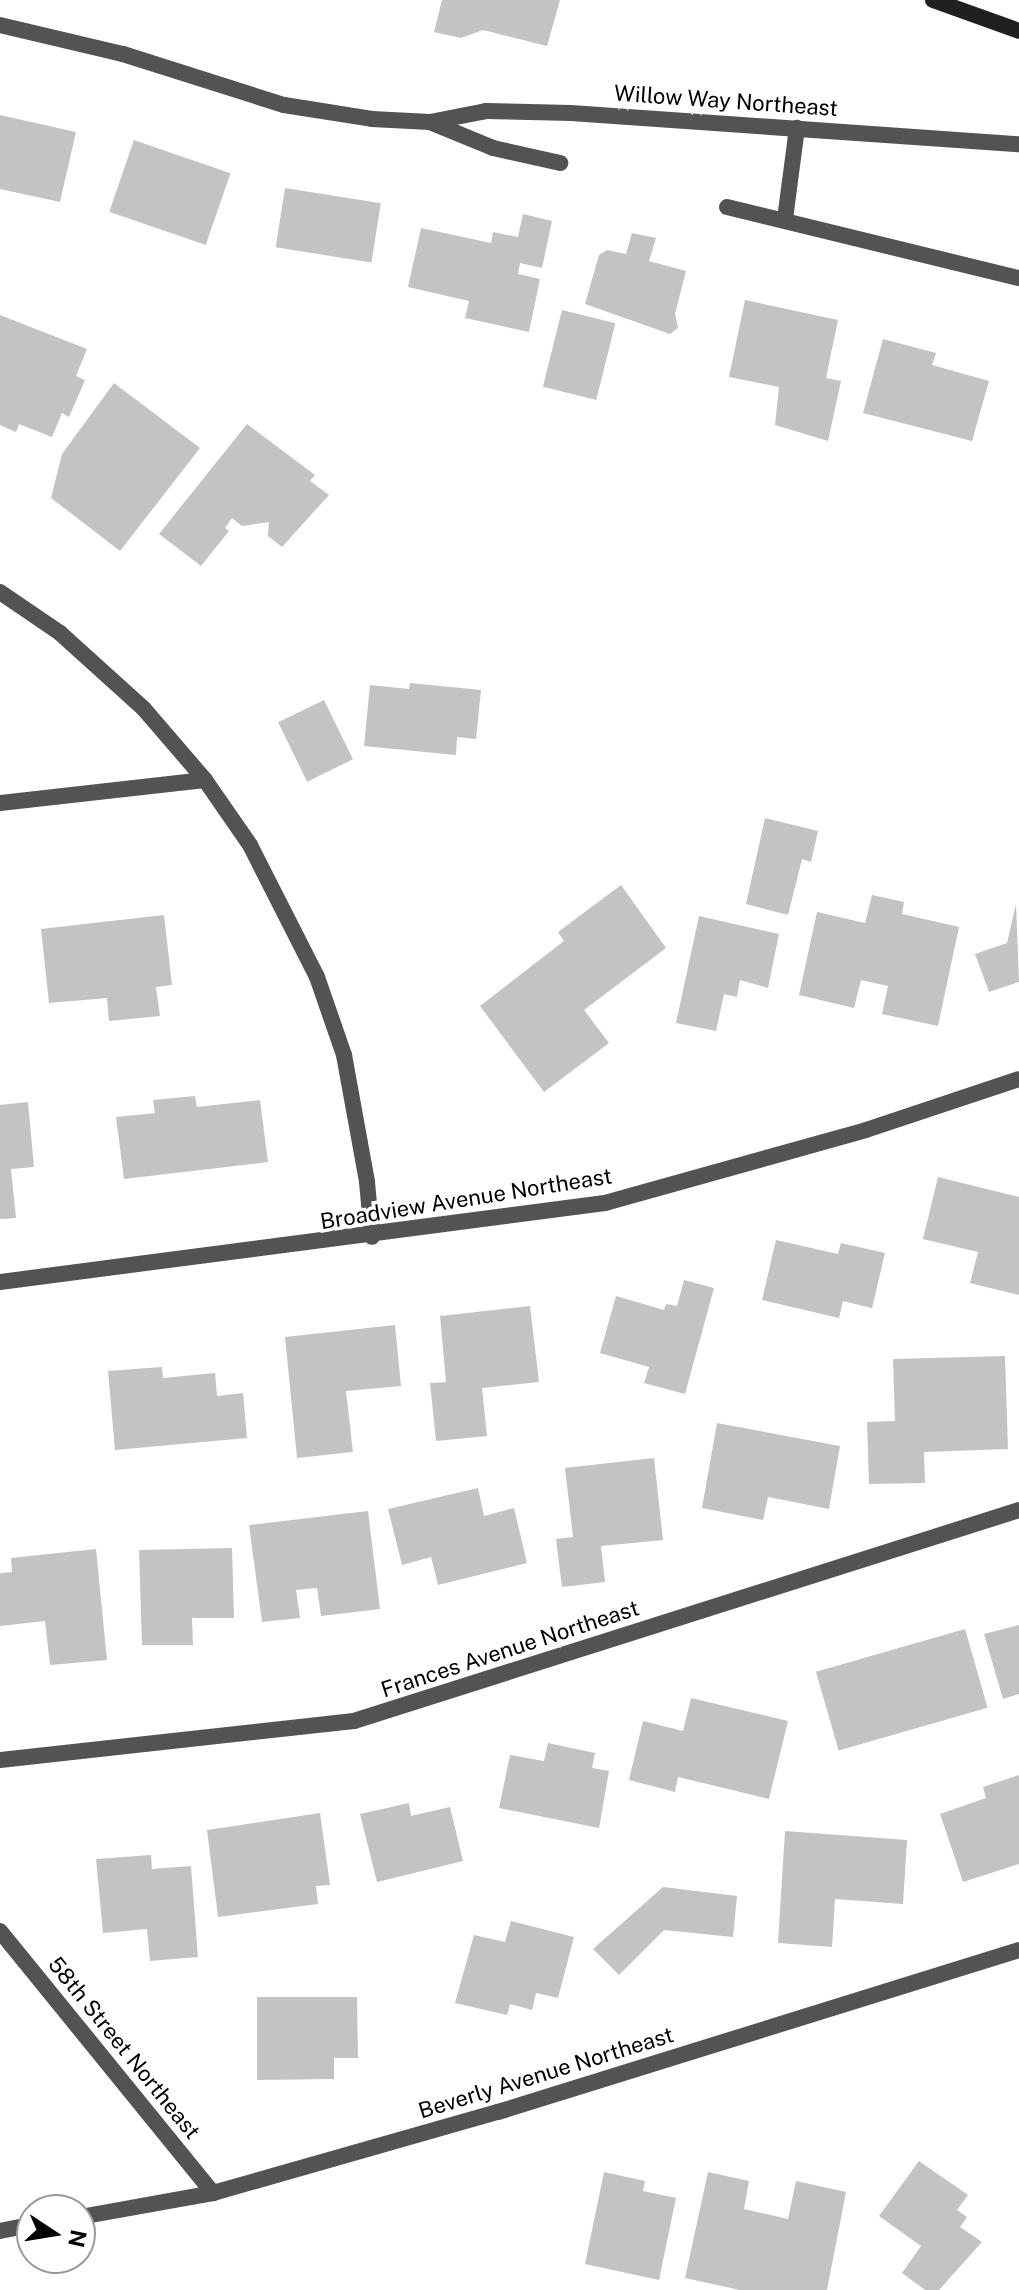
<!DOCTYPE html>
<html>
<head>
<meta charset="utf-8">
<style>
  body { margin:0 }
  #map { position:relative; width:1019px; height:2290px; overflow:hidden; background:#fff; font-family:"Public Sans",sans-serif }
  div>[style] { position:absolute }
  .building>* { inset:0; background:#c3c3c3; transform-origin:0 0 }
  .street>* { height:16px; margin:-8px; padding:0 8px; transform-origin:8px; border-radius:8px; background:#535353 }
  .secondary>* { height:16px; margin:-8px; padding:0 8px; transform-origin:8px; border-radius:8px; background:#202020 }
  span { translate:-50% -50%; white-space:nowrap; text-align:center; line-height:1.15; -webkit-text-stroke:7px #fff; paint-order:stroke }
  .street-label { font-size:22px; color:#000 }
  .north { position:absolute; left:16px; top:2194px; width:80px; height:80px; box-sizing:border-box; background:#fff; border:2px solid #999; border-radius:50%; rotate:102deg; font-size:22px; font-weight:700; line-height:32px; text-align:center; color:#000 }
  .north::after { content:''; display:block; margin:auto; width:28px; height:36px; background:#000; clip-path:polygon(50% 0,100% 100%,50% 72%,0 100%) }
</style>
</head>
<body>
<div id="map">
  <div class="building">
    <i style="clip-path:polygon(442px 0,560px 0,547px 46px,483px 30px,461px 38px,434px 32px)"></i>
    <i style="clip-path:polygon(0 115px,76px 132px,60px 202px,0 189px)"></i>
    <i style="left:134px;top:140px;width:102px;height:76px;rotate:19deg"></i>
    <i style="left:285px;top:188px;width:97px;height:60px;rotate:9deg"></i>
    <i style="clip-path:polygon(523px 214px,552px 221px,542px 268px,520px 263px,518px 274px,540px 279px,529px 332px,465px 318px,469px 301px,408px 287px,421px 228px,491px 243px,493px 232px,518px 237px)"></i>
    <i style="clip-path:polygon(632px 233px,656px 238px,649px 261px,686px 271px,675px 314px,678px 328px,670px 334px,585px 304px,599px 255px,607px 250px,626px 254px)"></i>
    <i style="clip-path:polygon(745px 300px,838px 320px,826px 378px,841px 381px,828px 441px,775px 425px,779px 387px,729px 377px)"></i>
    <i style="left:562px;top:310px;width:55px;height:79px;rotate:14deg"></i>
    <i style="clip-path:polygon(0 315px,87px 349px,76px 376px,85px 380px,69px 417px,62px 413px,52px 437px,19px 424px,16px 432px,0 425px)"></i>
    <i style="clip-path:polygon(883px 339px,936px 353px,932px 365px,989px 381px,972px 441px,863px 413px)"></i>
    <i style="clip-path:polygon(114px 383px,200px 448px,120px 551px,51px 498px,62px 454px)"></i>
    <i style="clip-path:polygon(247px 424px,315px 475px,310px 481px,329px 495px,282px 547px,268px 536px,269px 522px,242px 526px,232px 518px,225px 528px,229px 531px,201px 566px,159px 534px)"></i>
    <i style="clip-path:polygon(410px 683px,481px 690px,476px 739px,457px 737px,456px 755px,364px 746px,370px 685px,409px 689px)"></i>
    <i style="left:324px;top:700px;width:66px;height:51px;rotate:64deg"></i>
    <i style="clip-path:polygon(765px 818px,818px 831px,811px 862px,802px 859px,788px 915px,746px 904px)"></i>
    <i style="clip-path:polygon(621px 885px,666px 948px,584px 1010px,609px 1043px,544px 1092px,480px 1006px,564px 941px,558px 932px)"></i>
    <i style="clip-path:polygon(872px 895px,904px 902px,902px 914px,959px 927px,938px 1026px,882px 1014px,888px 986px,861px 980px,854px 1008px,799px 995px,817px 912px,865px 923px)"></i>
    <i style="clip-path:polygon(1016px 904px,1019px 982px,989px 992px,975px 954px,1007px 943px)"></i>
    <i style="clip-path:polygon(164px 915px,172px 985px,156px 987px,160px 1016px,109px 1021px,107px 998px,49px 1003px,41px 929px)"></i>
    <i style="clip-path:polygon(699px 916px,779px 934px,768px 988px,740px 980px,737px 997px,724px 994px,716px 1031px,676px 1023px)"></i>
    <i style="clip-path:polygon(195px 1096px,197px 1107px,260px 1100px,268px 1162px,124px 1179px,116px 1117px,155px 1113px,153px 1100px)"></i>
    <i style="clip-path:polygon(28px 1102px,34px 1167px,11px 1169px,16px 1218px,0 1219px,0 1105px)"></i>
    <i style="clip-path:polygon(938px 1177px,1019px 1197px,1019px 1295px,970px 1283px,978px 1252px,923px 1239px)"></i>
    <i style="clip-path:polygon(776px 1240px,838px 1254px,841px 1243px,885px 1253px,872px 1308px,843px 1301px,839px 1318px,762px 1300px)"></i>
    <i style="clip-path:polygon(684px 1280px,714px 1288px,685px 1394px,644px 1383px,649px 1367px,600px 1353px,616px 1296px,664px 1310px,666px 1304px,677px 1306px)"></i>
    <i style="clip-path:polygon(530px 1306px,539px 1382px,482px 1388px,487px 1436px,436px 1441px,430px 1383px,446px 1382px,440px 1316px)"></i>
    <i style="clip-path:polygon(395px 1325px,401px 1386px,346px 1391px,353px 1452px,297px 1458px,285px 1337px)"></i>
    <i style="clip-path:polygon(1005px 1356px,1008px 1449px,924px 1452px,925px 1483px,869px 1484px,867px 1422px,895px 1421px,893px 1359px)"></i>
    <i style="clip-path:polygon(162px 1367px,163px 1378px,215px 1373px,217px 1396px,243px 1393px,247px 1438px,115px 1450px,108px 1371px)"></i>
    <i style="clip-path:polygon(717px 1423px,840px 1446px,829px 1509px,768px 1497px,763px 1520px,702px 1508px)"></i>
    <i style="clip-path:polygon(654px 1458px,663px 1540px,601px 1546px,605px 1582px,562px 1587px,556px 1539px,573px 1537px,565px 1468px)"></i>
    <i style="clip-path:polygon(478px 1488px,484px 1516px,514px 1508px,527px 1563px,438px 1585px,431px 1557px,402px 1565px,388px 1509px)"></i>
    <i style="clip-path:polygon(368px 1511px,380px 1609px,321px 1616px,317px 1588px,296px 1590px,300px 1618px,262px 1622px,249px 1525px)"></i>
    <i style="clip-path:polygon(232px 1548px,234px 1618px,192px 1618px,193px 1645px,142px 1645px,139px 1550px)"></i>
    <i style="clip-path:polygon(96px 1549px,107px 1660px,50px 1665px,45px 1621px,0 1626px,0 1573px,12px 1572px,11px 1558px)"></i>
    <i style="clip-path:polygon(1019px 1625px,1019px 1694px,1003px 1699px,984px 1634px)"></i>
    <i style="left:965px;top:1629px;width:82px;height:155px;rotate:74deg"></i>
    <i style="clip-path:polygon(691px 1698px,788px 1721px,769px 1799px,678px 1777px,675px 1792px,629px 1780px,643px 1721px,683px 1731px)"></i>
    <i style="clip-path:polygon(548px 1743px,595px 1753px,592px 1768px,609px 1771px,599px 1828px,499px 1808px,510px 1755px,544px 1761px)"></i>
    <i style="clip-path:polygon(1019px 1775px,1019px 1864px,963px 1882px,940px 1814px,986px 1798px,983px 1787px)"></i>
    <i style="clip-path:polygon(409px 1803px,411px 1816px,450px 1807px,463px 1861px,377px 1882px,360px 1814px)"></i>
    <i style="clip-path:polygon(320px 1813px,330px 1885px,316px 1886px,318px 1904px,218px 1917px,207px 1830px)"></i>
    <i style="clip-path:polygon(785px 1831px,907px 1840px,903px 1904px,835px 1899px,832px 1947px,778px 1943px)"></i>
    <i style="clip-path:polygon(151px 1855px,152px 1869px,191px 1866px,198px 1957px,150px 1961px,147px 1929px,103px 1933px,96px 1859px)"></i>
    <i style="clip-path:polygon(663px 1887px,737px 1896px,733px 1937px,664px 1930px,619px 1975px,593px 1949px)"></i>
    <i style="clip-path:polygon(511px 1921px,574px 1937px,558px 1998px,536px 1993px,532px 2010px,510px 2004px,507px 2015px,455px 2003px,474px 1935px,505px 1942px)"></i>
    <i style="clip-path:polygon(257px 1997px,357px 1997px,358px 2058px,334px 2058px,334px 2079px,257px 2080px)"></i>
    <i style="clip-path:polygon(919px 2161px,968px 2195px,957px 2210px,967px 2217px,960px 2227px,982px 2242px,939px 2290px,925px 2290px,902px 2273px,921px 2246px,879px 2216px)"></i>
    <i style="clip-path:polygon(604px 2172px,645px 2181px,643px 2191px,676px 2198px,659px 2280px,585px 2264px)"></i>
    <i style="clip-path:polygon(708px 2172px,749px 2181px,744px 2209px,788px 2219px,796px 2181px,846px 2192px,827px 2290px,740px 2290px,685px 2278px)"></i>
  </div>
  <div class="street">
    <i style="left:0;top:25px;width:126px;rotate:13.3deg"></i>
    <i style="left:123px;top:54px;width:169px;rotate:17.6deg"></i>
    <i style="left:284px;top:105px;width:89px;rotate:9deg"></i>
    <i style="left:372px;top:119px;width:58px;rotate:3deg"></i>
    <i style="left:430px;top:122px;width:68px;rotate:22.4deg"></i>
    <i style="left:493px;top:148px;width:69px;rotate:12.6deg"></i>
    <i style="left:430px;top:122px;width:57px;rotate:-11.1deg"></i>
    <i style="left:486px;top:111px;width:85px;rotate:1.3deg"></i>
    <i style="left:571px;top:113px;width:449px;rotate:4deg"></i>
    <i style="left:727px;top:207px;width:301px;rotate:13.7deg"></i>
    <i style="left:785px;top:219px;width:92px;rotate:-82.5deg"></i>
    <i style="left:0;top:592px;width:73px;rotate:34.3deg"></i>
    <i style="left:60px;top:633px;width:113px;rotate:42.1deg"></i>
    <i style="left:144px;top:709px;width:94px;rotate:49.3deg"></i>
    <i style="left:205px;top:780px;width:79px;rotate:55.3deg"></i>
    <i style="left:250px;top:845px;width:148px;rotate:63.1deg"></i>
    <i style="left:317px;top:977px;width:83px;rotate:70.9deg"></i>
    <i style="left:344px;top:1055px;width:129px;rotate:79.7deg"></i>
    <i style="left:367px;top:1182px;width:55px;rotate:84.8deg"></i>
    <i style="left:0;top:803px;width:206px;rotate:-6.4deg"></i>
    <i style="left:0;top:1282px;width:610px;rotate:-7.44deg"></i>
    <i style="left:605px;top:1203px;width:271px;rotate:-15.6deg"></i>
    <i style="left:866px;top:1130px;width:161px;rotate:-18.4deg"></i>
    <i style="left:0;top:1760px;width:356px;rotate:-6.3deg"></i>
    <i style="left:354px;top:1721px;width:698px;rotate:-17.6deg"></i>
    <i style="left:0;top:1931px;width:338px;rotate:50.9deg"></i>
    <i style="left:80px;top:2217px;width:135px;rotate:-10.2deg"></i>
    <i style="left:213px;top:2193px;width:296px;rotate:-15.9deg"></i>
    <i style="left:498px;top:2112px;width:546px;rotate:-17.27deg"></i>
    <i style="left:0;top:2231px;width:33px;rotate:-11deg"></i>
  </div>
  <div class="secondary">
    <i style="left:933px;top:0;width:91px;rotate:19.8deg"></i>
  </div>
  <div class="street-label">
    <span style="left:726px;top:101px;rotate:4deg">Willow Way Northeast</span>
    <span style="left:466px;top:1199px;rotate:-9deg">Broadview Avenue Northeast</span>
    <span style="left:510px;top:1649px;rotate:-18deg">Frances Avenue Northeast</span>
    <span style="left:124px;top:2048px;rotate:51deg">58th Street Northeast</span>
    <span style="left:546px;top:2073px;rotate:-17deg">Beverly Avenue Northeast</span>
  </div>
  <div class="north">N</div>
</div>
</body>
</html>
